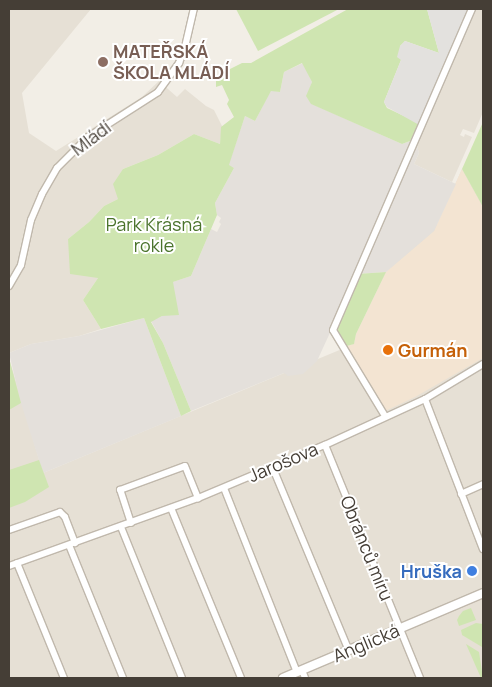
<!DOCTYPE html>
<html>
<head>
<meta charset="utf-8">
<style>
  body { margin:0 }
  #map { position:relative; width:492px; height:687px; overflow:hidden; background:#f2eee6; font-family:Manrope,sans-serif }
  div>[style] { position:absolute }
  .residential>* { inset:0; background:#e6e0d5 }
  .commercial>* { inset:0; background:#f3e4d2 }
  .industrial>* { inset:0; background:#e4e0db }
  .green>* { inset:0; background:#cfe5b1 }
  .parking>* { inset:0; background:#e3e1de }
  .roads { filter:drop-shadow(1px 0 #c0b8ac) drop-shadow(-1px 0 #c0b8ac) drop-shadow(0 1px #c0b8ac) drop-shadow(0 -1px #c0b8ac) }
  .minor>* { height:6px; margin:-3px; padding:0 3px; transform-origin:3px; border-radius:3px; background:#fff }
  .tertiary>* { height:8px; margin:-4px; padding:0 4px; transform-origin:4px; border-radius:4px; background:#fff }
  .dots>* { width:14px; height:14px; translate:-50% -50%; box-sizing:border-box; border:2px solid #fff; border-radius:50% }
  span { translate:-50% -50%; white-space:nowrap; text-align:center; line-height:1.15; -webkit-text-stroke:4px #fff; paint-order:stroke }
  .education-label { font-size:18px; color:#785e54; font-weight:700 }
  .left { translate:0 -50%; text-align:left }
  .street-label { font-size:18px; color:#453e36 }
  .park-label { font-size:18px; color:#4a732c }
  .food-label { font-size:18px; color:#c56008; font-weight:700 }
  .shop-label { font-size:18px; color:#366cbe; font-weight:700 }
  .right { translate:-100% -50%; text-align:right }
  .frame { position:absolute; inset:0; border:10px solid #453e36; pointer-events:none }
</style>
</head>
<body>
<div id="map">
  <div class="residential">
    <i style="clip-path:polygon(9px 9px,91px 9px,22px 93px,29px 133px,56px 151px,142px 97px,159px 81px,177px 97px,185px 89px,206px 106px,214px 110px,222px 126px,220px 144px,194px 134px,158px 155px,123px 169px,118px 199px,104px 206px,89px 222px,68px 239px,98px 278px,83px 300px,101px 329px,79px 336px,31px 344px,9px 353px)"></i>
    <i style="clip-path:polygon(472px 9px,483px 9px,483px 112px,474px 133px,463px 129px,460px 135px,464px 137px,465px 134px,472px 137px,452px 182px,414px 164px,419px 153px,417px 146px,421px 126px)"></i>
    <i style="clip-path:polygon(462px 169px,483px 207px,483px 678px,9px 678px,9px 358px,43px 473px,354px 344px,386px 272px,438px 223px)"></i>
  </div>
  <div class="commercial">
    <i style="clip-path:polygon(462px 169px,483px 207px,483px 358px,415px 397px,383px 412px,343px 347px,354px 344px,356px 334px,386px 272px,434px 231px)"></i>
  </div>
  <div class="industrial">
    <i style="clip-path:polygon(303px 63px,312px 82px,307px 96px,312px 104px,402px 144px,410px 141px,419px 123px,426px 125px,417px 146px,419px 153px,414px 164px,456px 184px,434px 231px,386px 272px,357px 274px,317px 361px,303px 374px,288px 376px,284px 373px,191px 411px,163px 343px,151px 321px,162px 316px,173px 282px,191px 276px,211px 229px,217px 232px,221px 224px,219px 222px,221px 218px,217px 215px,215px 203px,234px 168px,228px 166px,245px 116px,255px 121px,271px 90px,280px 92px,284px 72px)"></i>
    <i style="clip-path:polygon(144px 318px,181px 416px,43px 473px,21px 403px,9px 353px,31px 344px,79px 336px)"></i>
  </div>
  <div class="green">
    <i style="clip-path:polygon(236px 9px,339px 9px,258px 51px)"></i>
    <i style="clip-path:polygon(348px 9px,427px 9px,439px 53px,405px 41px,400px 46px,401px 60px,384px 102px,387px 108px,419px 123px,410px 141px,402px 144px,311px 104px,306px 96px,312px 82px,302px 63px,284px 72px,280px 92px,271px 91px,255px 121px,245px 116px,229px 165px,234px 168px,215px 203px,217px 215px,191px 276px,173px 282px,179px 315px,162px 316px,151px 322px,163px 343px,191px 411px,181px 416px,144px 318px,101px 329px,83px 300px,98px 278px,70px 274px,68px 239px,89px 222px,104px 206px,118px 199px,113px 184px,123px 169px,158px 155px,194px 134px,220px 144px,221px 127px,234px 117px,227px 104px,229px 100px,222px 85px,216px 87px,216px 81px,222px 73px,242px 63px,251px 63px)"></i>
    <i style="clip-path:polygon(483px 122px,483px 207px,462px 169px)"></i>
    <i style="clip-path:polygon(386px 272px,356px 334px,354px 344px,343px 347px,333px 330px,357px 274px)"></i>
    <i style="clip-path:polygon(9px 358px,21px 403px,9px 410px)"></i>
    <i style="clip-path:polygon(39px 460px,49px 487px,25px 502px,9px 508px,9px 470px)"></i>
    <i style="clip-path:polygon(471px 608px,476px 620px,459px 626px,457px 620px,459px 616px,463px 611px)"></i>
    <i style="clip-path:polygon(476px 623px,483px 624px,482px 647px,462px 635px,461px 630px)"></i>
    <i style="clip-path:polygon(466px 644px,479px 652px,483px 678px,481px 678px)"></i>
  </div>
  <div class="parking">
    <i style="clip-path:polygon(427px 9px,472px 9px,421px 126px,387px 107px,384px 102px,401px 60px,397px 57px,400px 46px,405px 41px,439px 53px)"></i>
  </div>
  <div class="roads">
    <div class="minor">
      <i style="left:9px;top:286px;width:24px;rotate:-60deg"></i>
      <i style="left:21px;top:265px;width:46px;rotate:-77.5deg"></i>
      <i style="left:31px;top:220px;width:28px;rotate:-67deg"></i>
      <i style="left:42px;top:194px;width:30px;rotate:-60deg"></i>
      <i style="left:57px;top:168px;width:44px;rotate:-45deg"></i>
      <i style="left:88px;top:137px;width:83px;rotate:-32.7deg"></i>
      <i style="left:158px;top:92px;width:36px;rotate:-54deg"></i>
      <i style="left:179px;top:63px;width:17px;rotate:-69deg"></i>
      <i style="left:185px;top:47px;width:39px;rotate:-77deg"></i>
      <i style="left:425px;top:399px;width:161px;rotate:68.9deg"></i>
      <i style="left:385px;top:416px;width:100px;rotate:-121.2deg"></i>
      <i style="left:333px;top:330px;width:350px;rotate:-66.6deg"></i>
      <i style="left:325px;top:445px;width:252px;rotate:67.8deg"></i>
      <i style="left:272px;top:466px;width:200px;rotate:67.4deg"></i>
      <i style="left:224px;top:488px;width:198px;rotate:68.4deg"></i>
      <i style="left:461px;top:494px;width:24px;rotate:-24deg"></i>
      <i style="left:171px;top:508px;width:184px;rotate:67.6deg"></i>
      <i style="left:131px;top:523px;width:35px;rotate:-108deg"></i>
      <i style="left:120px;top:490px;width:69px;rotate:-20.3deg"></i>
      <i style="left:185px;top:466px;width:35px;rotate:68deg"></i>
      <i style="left:121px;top:527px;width:163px;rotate:68deg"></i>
      <i style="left:9px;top:530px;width:54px;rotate:-19.4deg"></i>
      <i style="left:60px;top:512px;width:7px;rotate:45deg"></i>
      <i style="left:65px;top:517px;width:28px;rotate:69deg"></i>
      <i style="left:69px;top:545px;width:144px;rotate:67.9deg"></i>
      <i style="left:17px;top:563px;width:124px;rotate:67.8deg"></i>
      <i style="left:9px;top:566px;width:201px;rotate:-19.8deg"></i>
      <i style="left:198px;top:498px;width:138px;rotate:-22.7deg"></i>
      <i style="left:325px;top:445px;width:110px;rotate:-24.7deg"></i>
      <i style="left:425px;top:399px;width:68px;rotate:-31.1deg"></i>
      <i style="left:302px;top:670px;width:9px;rotate:69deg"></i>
    </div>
    <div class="tertiary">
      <i style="left:283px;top:678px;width:217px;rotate:-23deg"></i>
    </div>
  </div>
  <div class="dots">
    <i style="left:103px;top:62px;background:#8d6e63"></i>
    <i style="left:388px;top:350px;background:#e8710a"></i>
    <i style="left:472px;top:571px;background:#3f7fe0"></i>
  </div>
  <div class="education-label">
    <span class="left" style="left:113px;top:62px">MATEŘSKÁ<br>ŠKOLA MLÁDÍ</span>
  </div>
  <div class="street-label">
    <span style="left:91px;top:138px;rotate:-37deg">Mládí</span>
    <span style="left:283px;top:462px;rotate:-23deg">Jarošova</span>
    <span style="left:367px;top:548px;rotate:68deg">Obránců míru</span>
    <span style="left:366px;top:643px;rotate:-23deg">Anglická</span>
  </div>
  <div class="park-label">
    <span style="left:154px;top:235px">Park Krásná<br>rokle</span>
  </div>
  <div class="food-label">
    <span class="left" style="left:398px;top:350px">Gurmán</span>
  </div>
  <div class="shop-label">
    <span class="right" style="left:462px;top:571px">Hruška</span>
  </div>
  <div class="frame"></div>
</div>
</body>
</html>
